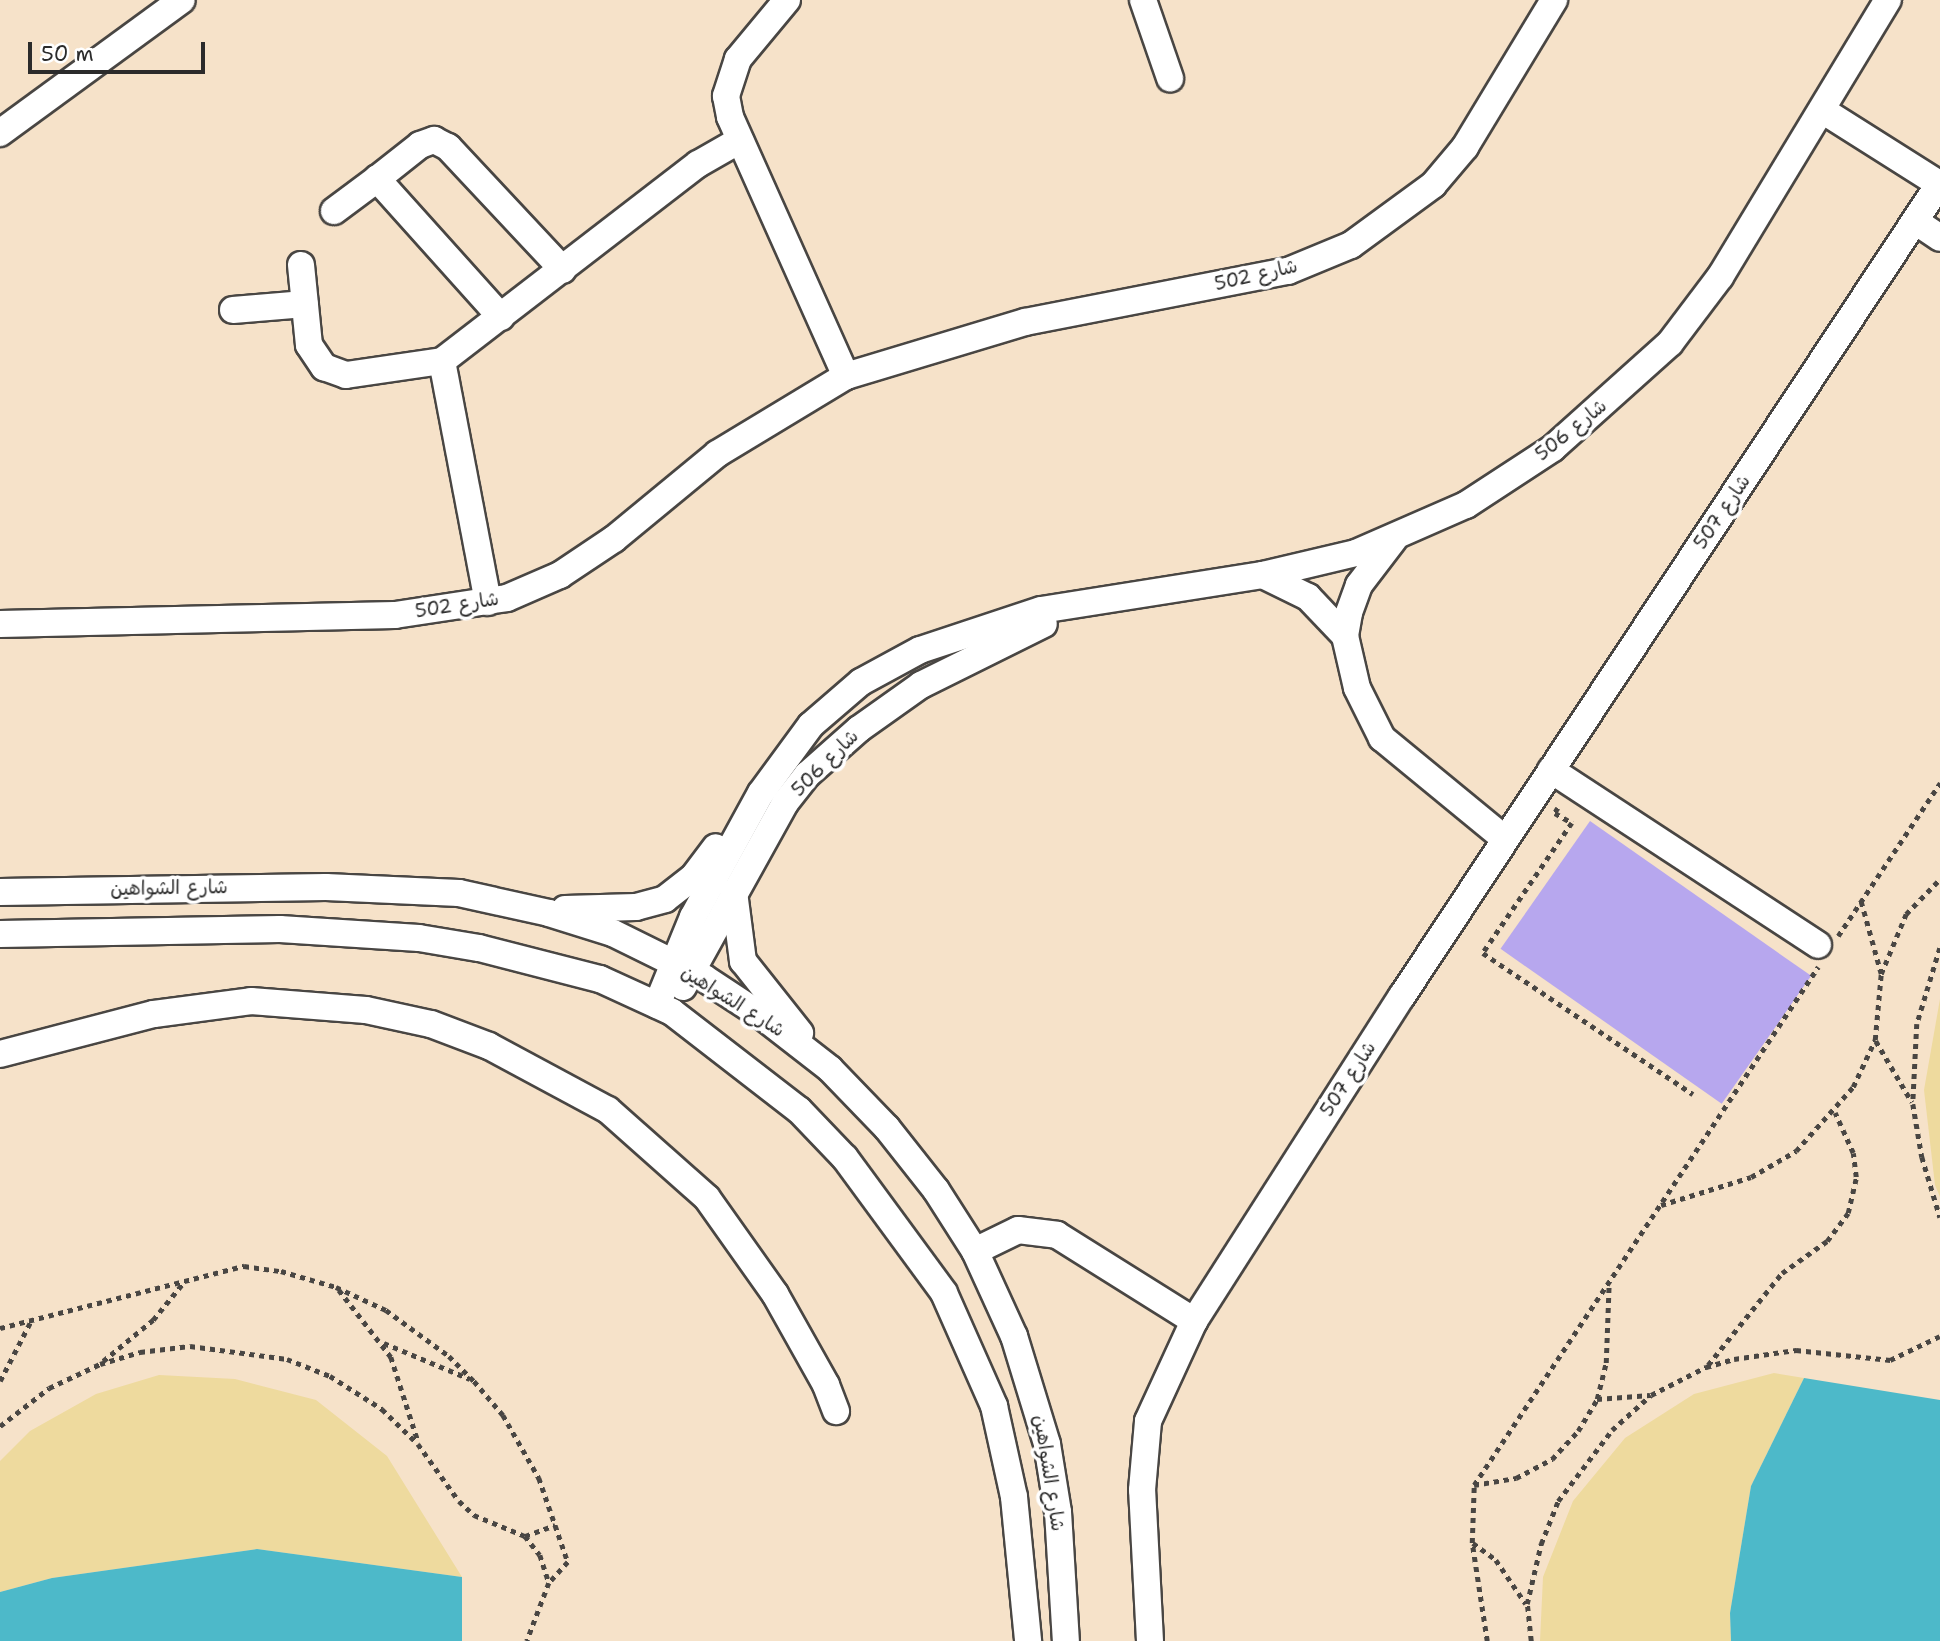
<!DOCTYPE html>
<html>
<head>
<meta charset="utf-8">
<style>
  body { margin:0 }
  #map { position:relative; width:1940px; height:1641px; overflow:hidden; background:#f6e2c9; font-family:"Shantell Sans","Playpen Sans Arabic",sans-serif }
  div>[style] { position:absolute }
  .sand>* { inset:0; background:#eeda9e }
  .water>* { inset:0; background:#4db9c9 }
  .building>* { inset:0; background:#b7a7ee; transform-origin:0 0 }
  .path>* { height:4.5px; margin-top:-2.25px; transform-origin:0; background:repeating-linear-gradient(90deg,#494643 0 5px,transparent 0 10px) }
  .roads { filter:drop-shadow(2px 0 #494643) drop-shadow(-2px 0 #494643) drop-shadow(0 2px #494643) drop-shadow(0 -2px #494643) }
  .minor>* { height:26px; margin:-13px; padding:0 13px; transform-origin:13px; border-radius:13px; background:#fff }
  span { translate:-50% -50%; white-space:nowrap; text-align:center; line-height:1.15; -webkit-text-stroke:7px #fff; paint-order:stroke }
  .street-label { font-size:19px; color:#2b2b2b }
  .scale { position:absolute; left:28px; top:42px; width:177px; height:32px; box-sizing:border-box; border:4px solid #2b2b2b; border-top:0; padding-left:9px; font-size:21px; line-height:24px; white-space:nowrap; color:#2b2b2b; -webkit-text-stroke:5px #fff; paint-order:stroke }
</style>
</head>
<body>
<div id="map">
  <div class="sand">
    <i style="clip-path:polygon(1940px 999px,1940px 1197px,1935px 1185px,1924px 1090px)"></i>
    <i style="clip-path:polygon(1774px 1373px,1804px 1378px,1751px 1486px,1730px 1613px,1731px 1641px,1540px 1641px,1543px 1577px,1573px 1501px,1625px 1438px,1694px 1394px)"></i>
    <i style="clip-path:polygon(159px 1375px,235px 1379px,316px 1400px,387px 1456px,462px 1577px,257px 1549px,52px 1578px,0 1592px,0 1461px,30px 1431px,96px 1394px)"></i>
  </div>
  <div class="water">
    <i style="clip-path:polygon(1804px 1378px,1940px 1400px,1940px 1641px,1731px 1641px,1730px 1613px,1751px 1486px)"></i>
    <i style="clip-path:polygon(257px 1549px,462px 1577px,462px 1641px,0 1641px,0 1592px,52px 1578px)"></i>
  </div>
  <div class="building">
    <i style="left:1590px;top:821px;width:270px;height:156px;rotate:35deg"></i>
  </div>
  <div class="path">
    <i style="left:1558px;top:808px;width:6px;rotate:121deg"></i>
    <i style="left:1555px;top:813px;width:20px;rotate:30deg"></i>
    <i style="left:1572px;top:823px;width:158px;rotate:124.4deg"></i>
    <i style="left:1483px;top:953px;width:253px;rotate:33.9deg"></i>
    <i style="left:1838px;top:936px;width:184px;rotate:-56.3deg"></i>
    <i style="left:1940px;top:948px;width:79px;rotate:106.8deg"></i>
    <i style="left:1917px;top:1024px;width:80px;rotate:92.9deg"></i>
    <i style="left:1913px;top:1104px;width:54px;rotate:80.4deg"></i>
    <i style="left:1922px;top:1157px;width:63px;rotate:73.3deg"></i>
    <i style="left:1881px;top:974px;width:65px;rotate:-67.4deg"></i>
    <i style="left:1906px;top:914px;width:49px;rotate:-45.8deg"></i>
    <i style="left:1876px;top:1041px;width:71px;rotate:59.5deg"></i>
    <i style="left:1661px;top:1205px;width:94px;rotate:-17.3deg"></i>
    <i style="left:1751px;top:1177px;width:52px;rotate:-30deg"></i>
    <i style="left:1796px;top:1151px;width:86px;rotate:-48.3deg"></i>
    <i style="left:1853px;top:1087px;width:52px;rotate:-64.9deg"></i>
    <i style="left:1875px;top:1040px;width:66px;rotate:-84.8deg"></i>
    <i style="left:1881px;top:974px;width:75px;rotate:-105.5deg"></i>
    <i style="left:339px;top:1290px;width:85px;rotate:52.2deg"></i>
    <i style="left:391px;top:1357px;width:88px;rotate:72.2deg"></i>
    <i style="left:0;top:1328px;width:252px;rotate:-14.3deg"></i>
    <i style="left:244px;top:1266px;width:37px;rotate:8deg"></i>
    <i style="left:281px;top:1271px;width:57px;rotate:16.2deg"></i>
    <i style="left:336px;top:1287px;width:55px;rotate:24.7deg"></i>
    <i style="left:386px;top:1310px;width:78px;rotate:36.1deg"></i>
    <i style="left:449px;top:1356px;width:35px;rotate:45deg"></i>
    <i style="left:474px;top:1381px;width:45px;rotate:49.5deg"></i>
    <i style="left:503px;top:1415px;width:73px;rotate:60.3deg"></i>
    <i style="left:539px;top:1478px;width:89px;rotate:71deg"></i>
    <i style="left:568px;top:1562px;width:28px;rotate:132deg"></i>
    <i style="left:549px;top:1583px;width:62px;rotate:110.8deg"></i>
    <i style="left:384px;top:1343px;width:93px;rotate:22.7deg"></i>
    <i style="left:103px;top:1361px;width:65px;rotate:-39.4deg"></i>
    <i style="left:153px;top:1320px;width:49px;rotate:-50.8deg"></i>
    <i style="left:1708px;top:1365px;width:118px;rotate:-51.2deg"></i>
    <i style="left:1782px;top:1273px;width:55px;rotate:-35.4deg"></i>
    <i style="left:1827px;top:1241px;width:35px;rotate:-53deg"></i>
    <i style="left:1848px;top:1213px;width:37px;rotate:-77deg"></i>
    <i style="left:1856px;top:1177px;width:24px;rotate:-97deg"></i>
    <i style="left:1853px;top:1153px;width:44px;rotate:-114.2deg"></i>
    <i style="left:0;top:1381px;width:68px;rotate:-62.7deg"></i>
    <i style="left:1597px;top:1399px;width:53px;rotate:-4.3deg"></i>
    <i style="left:0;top:1426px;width:62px;rotate:-37.8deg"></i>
    <i style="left:49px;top:1388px;width:56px;rotate:-25.2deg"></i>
    <i style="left:100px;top:1364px;width:42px;rotate:-16.7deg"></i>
    <i style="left:140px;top:1352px;width:50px;rotate:-6.8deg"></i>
    <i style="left:190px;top:1346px;width:98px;rotate:7.6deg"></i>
    <i style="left:287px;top:1359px;width:46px;rotate:21.6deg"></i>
    <i style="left:330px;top:1376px;width:62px;rotate:32.4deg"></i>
    <i style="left:382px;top:1409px;width:50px;rotate:44.2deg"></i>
    <i style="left:418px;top:1444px;width:70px;rotate:54.3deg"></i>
    <i style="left:459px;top:1501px;width:21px;rotate:43deg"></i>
    <i style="left:474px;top:1515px;width:55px;rotate:22.4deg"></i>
    <i style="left:525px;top:1536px;width:24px;rotate:52deg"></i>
    <i style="left:540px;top:1555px;width:28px;rotate:72deg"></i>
    <i style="left:1474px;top:1485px;width:43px;rotate:-9.5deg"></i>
    <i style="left:1516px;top:1478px;width:41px;rotate:-27.8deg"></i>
    <i style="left:1552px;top:1459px;width:38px;rotate:-47deg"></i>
    <i style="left:1578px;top:1431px;width:37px;rotate:-59deg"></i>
    <i style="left:1597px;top:1399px;width:37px;rotate:-76deg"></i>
    <i style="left:1606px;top:1363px;width:80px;rotate:-87.9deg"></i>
    <i style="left:525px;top:1536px;width:32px;rotate:-20deg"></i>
    <i style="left:1473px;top:1543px;width:29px;rotate:36deg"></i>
    <i style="left:1496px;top:1560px;width:53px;rotate:55.7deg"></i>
    <i style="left:1487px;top:1641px;width:99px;rotate:-98.7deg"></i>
    <i style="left:1472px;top:1543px;width:58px;rotate:-88deg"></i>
    <i style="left:1474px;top:1485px;width:622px;rotate:-56.41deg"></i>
    <i style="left:1531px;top:1641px;width:37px;rotate:-96deg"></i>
    <i style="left:1527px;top:1604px;width:62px;rotate:-76.9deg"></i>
    <i style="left:1541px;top:1544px;width:46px;rotate:-68.4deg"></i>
    <i style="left:1558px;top:1501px;width:89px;rotate:-52.7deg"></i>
    <i style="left:1612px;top:1430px;width:52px;rotate:-41.9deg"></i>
    <i style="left:1651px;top:1395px;width:62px;rotate:-27deg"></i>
    <i style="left:1706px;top:1367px;width:29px;rotate:-16deg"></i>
    <i style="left:1734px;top:1359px;width:63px;rotate:-8.3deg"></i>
    <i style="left:1796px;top:1350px;width:95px;rotate:6.1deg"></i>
    <i style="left:1890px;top:1360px;width:55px;rotate:-25.6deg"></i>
  </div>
  <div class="roads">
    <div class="minor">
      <i style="left:787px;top:0;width:77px;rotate:129.7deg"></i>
      <i style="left:738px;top:59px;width:39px;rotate:108deg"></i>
      <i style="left:726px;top:96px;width:21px;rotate:79deg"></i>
      <i style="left:730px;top:117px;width:284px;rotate:65.9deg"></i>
      <i style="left:1143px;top:0;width:83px;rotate:70.9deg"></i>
      <i style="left:1822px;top:110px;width:138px;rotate:32.3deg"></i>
      <i style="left:0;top:133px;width:225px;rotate:-36.2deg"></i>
      <i style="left:334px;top:211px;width:54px;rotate:-36.7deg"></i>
      <i style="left:1915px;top:221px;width:30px;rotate:34deg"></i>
      <i style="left:301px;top:265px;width:80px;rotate:84.3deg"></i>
      <i style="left:309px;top:345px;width:27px;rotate:56deg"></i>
      <i style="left:324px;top:367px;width:23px;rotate:20deg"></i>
      <i style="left:346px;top:375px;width:97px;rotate:-8.3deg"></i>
      <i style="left:233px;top:310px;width:72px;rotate:-4.8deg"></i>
      <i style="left:501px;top:317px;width:186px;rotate:-131.9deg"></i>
      <i style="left:377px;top:179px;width:55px;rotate:-38.3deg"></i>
      <i style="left:420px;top:145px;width:15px;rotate:-20deg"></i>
      <i style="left:434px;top:140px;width:16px;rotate:27deg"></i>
      <i style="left:448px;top:147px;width:168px;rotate:46.9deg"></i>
      <i style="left:1394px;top:539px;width:58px;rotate:127.3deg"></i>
      <i style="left:1359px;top:585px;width:30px;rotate:110deg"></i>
      <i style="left:1349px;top:613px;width:23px;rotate:100deg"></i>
      <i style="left:1345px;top:636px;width:53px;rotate:77deg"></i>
      <i style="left:1357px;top:688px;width:56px;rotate:63.4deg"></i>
      <i style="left:1382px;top:738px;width:159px;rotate:39.4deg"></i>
      <i style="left:1263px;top:575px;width:50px;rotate:26.1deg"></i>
      <i style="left:1308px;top:597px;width:54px;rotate:46.5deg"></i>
      <i style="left:488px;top:602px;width:245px;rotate:-100.8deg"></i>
      <i style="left:442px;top:361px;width:323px;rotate:-37.6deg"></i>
      <i style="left:698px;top:164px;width:48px;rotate:-29.7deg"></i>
      <i style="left:0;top:624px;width:395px;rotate:-1.3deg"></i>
      <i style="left:395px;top:615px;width:113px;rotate:-8.6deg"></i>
      <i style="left:507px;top:598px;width:58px;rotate:-23.5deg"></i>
      <i style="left:560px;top:575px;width:65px;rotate:-33.7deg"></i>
      <i style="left:614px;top:539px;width:134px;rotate:-39.5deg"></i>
      <i style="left:717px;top:454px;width:151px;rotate:-31.2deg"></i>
      <i style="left:846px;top:376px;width:187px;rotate:-16.8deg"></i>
      <i style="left:1025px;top:322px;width:268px;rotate:-11deg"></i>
      <i style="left:1288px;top:271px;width:68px;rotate:-22.4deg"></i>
      <i style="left:1351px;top:245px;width:102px;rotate:-36.2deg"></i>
      <i style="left:1433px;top:185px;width:50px;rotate:-49.9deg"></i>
      <i style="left:1465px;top:147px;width:172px;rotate:-58.8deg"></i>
      <i style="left:1551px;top:770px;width:319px;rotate:33.2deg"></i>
      <i style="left:0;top:892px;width:326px;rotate:-0.9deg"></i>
      <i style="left:326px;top:887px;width:133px;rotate:2.6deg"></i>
      <i style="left:459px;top:893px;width:92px;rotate:12.5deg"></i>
      <i style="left:549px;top:913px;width:67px;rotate:17.4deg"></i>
      <i style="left:613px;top:933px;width:102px;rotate:26.3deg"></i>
      <i style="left:704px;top:978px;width:69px;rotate:33.2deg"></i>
      <i style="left:762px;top:1016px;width:86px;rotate:37.9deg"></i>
      <i style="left:830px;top:1069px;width:82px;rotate:46deg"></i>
      <i style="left:887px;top:1128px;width:79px;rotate:51.7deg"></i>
      <i style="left:936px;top:1190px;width:72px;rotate:57.4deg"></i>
      <i style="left:975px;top:1251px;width:94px;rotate:65.4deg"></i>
      <i style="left:1014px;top:1336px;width:113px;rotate:73deg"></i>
      <i style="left:1047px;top:1444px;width:69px;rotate:80.8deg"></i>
      <i style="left:1058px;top:1512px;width:129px;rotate:86.5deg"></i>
      <i style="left:734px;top:892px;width:70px;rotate:82.6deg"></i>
      <i style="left:743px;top:961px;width:92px;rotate:51.6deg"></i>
      <i style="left:565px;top:909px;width:71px;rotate:-1.6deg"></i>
      <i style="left:636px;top:907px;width:30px;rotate:-15deg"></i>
      <i style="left:665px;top:899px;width:37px;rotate:-38deg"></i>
      <i style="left:694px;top:876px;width:36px;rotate:-53deg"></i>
      <i style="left:0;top:934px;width:280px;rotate:-1deg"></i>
      <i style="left:280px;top:929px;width:139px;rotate:3.7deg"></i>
      <i style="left:419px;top:938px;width:61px;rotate:9.5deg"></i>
      <i style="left:479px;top:948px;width:125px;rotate:14.4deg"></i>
      <i style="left:600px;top:979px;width:79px;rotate:24.6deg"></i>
      <i style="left:672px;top:1012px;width:160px;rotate:37.7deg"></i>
      <i style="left:799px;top:1110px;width:66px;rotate:46.2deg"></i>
      <i style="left:845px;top:1158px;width:167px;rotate:53.7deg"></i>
      <i style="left:944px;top:1293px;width:124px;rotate:66.1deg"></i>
      <i style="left:994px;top:1406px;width:93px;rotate:77.6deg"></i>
      <i style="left:1014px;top:1497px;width:145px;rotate:84.4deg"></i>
      <i style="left:683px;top:987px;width:210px;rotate:-61deg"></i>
      <i style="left:785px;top:803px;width:36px;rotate:-52deg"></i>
      <i style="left:807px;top:775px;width:69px;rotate:-41.5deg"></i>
      <i style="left:859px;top:729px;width:76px;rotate:-35.4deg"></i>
      <i style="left:921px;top:685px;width:137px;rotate:-26.4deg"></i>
      <i style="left:657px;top:1005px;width:95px;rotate:-67.8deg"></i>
      <i style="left:693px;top:917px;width:141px;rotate:-61.3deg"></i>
      <i style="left:761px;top:793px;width:84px;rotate:-53.7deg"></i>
      <i style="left:811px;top:725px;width:66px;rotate:-40.7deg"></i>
      <i style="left:861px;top:682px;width:67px;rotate:-28.5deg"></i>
      <i style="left:920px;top:650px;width:127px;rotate:-18.3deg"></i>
      <i style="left:1041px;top:610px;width:225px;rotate:-9deg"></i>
      <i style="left:1263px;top:575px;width:96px;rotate:-13.3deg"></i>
      <i style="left:1356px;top:553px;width:120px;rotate:-23.6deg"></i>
      <i style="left:1466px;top:505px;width:104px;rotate:-33.2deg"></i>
      <i style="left:1553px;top:448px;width:157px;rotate:-41.9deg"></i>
      <i style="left:1670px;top:343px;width:83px;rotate:-52.9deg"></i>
      <i style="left:1720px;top:277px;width:324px;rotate:-58.8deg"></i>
      <i style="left:0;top:1054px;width:159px;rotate:-14.6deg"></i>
      <i style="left:154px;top:1014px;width:98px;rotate:-7.6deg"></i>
      <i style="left:251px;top:1001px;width:115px;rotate:4.5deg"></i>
      <i style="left:366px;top:1010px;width:66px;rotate:12.2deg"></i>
      <i style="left:431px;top:1024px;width:62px;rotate:20.8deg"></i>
      <i style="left:489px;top:1046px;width:135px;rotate:28.3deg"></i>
      <i style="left:608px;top:1110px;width:132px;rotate:41.6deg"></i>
      <i style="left:707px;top:1198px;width:118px;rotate:54.7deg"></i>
      <i style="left:775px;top:1294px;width:104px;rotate:60.7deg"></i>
      <i style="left:826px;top:1385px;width:28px;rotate:69deg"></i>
      <i style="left:975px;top:1251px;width:48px;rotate:-26deg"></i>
      <i style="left:1018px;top:1230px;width:39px;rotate:7deg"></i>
      <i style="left:1057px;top:1235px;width:162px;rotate:32.1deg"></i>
      <i style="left:1150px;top:1641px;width:151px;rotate:-93deg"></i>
      <i style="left:1142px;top:1490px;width:69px;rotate:-85deg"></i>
      <i style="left:1148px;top:1421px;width:110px;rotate:-65.3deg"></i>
      <i style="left:1194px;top:1321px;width:386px;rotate:-57.4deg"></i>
      <i style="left:1402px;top:996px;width:975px;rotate:-56.51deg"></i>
    </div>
  </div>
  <div class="street-label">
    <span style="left:1256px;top:275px;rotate:-13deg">شارع 502</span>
    <span style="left:1571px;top:430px;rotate:-39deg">شارع 506</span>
    <span style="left:1722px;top:512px;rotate:-56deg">شارع 507</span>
    <span style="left:457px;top:605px;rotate:-9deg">شارع 502</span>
    <span style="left:825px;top:763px;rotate:-45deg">شارع 506</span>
    <span style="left:169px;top:888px;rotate:-1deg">شارع الشواهين</span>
    <span style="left:733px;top:1001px;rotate:32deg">شارع الشواهين</span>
    <span style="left:1348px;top:1079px;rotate:-57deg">شارع 507</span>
    <span style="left:1049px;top:1473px;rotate:81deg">شارع الشواهين</span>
  </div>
  <div class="scale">50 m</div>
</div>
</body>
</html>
